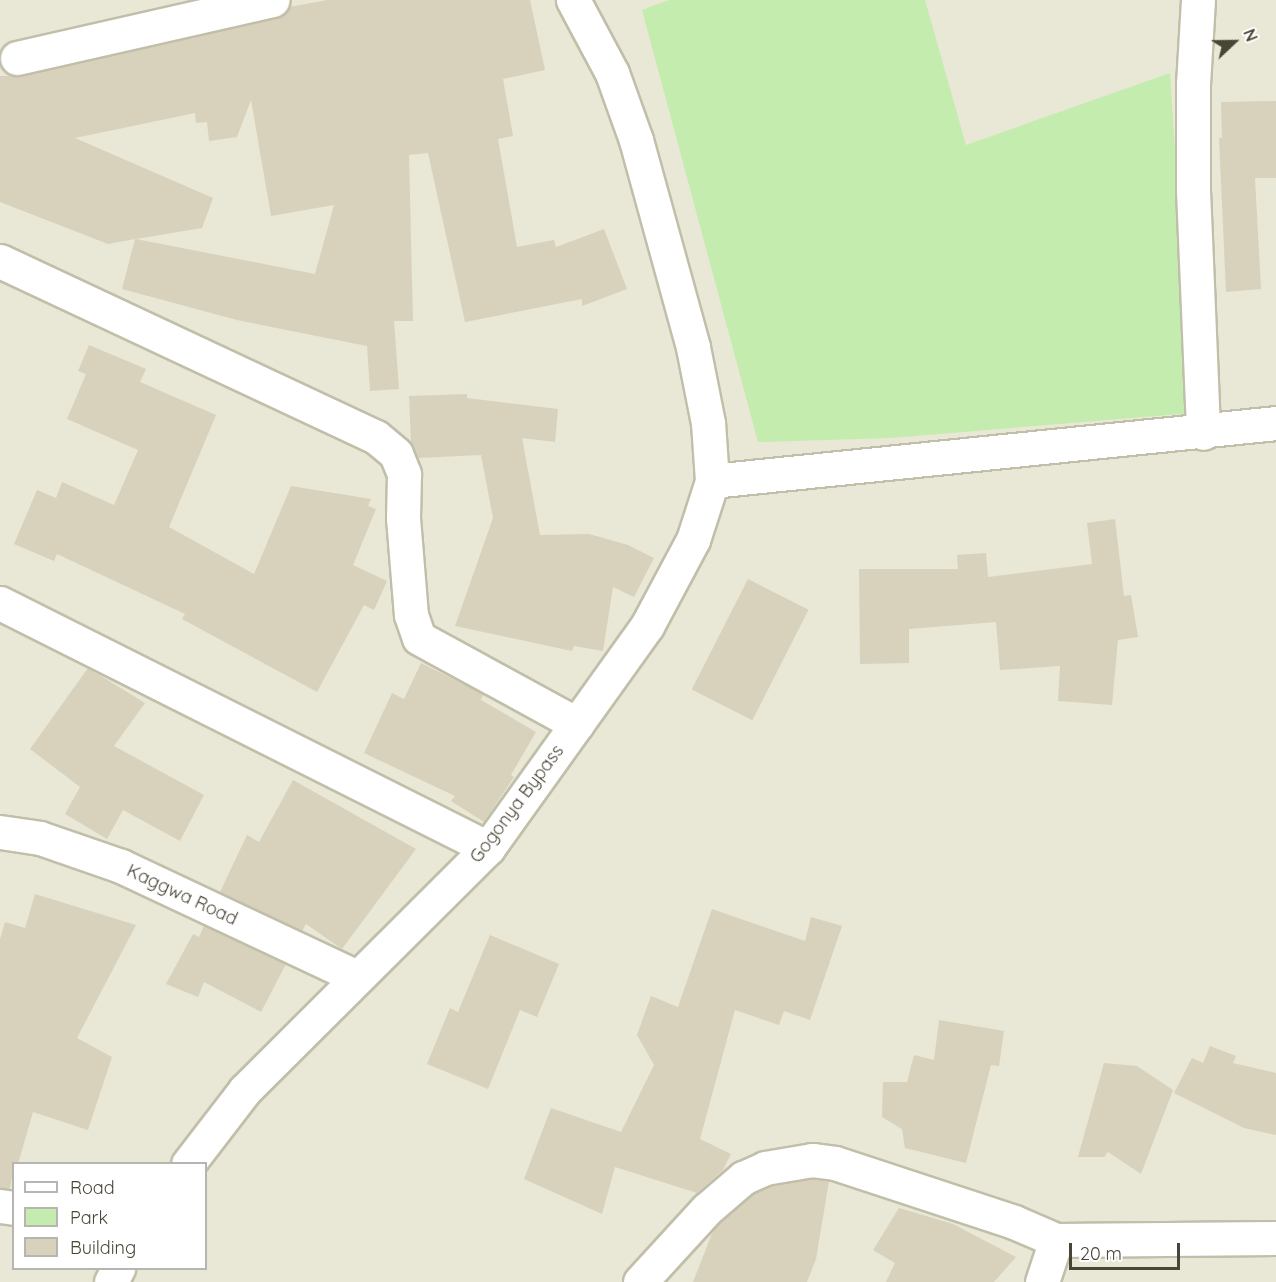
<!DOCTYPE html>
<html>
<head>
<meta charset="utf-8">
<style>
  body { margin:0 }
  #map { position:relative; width:1276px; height:1282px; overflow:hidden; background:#f5f3e8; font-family:Quicksand,sans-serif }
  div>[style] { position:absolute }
  .residential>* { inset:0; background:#e9e7d5 }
  .green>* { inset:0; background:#c4ecae }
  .building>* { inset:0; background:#d8d2bc; transform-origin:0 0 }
  .roads { filter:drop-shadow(2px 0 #c1bea9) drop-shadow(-2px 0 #c1bea9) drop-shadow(0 2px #c1bea9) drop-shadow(0 -2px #c1bea9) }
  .minor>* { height:33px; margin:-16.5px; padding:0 16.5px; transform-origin:16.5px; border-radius:16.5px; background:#fff }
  span { translate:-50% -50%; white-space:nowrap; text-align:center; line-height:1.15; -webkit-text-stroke:4.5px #fff; paint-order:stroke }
  .street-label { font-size:18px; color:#494536 }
  .legend { position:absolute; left:12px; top:1162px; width:195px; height:108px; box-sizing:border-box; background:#fff; border:2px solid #b6b5af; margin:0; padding:8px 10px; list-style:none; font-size:18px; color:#494536 }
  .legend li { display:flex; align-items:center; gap:12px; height:30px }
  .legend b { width:30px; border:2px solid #b6b5af }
  .north { position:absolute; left:1204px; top:12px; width:60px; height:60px; -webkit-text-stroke:4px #fff; paint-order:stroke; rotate:68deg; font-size:16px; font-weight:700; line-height:24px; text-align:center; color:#494536 }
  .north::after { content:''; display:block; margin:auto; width:21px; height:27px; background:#494536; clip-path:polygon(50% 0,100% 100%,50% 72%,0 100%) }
  .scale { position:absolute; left:1069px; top:1243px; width:111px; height:27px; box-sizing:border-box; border:3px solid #494536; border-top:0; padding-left:8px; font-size:18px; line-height:21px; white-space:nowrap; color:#494536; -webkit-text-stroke:4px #fff; paint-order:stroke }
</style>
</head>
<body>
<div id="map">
  <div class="residential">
    <i style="clip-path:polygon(evenodd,0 0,1276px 0,1276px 1282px,0 1282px,0 0,14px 1164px,206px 1164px,206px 1268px,14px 1268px,14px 1164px)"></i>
  </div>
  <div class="green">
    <i style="clip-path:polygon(669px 0,925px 0,966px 145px,1170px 73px,1192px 413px,890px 438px,758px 442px,642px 10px)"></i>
  </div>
  <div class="building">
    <i style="clip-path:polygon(evenodd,327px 0,530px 0,545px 70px,503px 79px,513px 136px,498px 139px,517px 247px,554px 240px,556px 247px,604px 229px,627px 289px,582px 306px,582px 299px,465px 322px,428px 153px,409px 155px,413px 321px,394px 321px,399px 389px,370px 391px,367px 346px,237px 320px,122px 289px,135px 239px,108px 244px,0 202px,0 76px,21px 76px,276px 18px,289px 7px,327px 0,251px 100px,271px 216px,334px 205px,315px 274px,136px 239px,202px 228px,213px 198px,75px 138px,195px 113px,196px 123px,207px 122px,209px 141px,237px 137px,251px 100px)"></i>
    <i style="clip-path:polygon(1276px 101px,1276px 178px,1255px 178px,1261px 289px,1226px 292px,1219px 138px,1222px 138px,1221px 102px)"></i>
    <i style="clip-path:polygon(89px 345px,146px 369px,140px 382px,216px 415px,169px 527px,254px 574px,291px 486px,371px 499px,368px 506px,376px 509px,353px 565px,387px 581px,374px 610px,364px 605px,317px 692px,182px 619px,185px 614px,57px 554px,54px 561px,14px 544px,37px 490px,56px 498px,62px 482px,114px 505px,138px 450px,67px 419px,86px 374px,78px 371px)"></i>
    <i style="clip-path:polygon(467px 394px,467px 398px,558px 409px,555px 442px,522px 438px,540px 535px,589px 534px,628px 545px,654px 558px,634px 597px,613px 587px,603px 651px,574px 646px,572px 651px,455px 626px,493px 518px,481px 455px,418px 458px,411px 444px,409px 396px)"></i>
    <i style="clip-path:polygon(1115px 519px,1124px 596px,1131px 595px,1138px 637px,1118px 640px,1112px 705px,1058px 701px,1060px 666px,1000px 670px,996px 622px,909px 629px,909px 663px,860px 664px,859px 569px,958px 569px,957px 555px,986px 553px,988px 577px,1092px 564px,1087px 523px)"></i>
    <i style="left:748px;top:579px;width:68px;height:124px;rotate:27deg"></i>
    <i style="clip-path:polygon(421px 663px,483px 694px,481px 700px,536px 732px,511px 775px,514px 777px,484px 822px,451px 801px,455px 796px,364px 753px,392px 693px,404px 699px)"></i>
    <i style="clip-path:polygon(88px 668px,145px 703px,114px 746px,204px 795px,180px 841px,123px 810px,107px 839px,65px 814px,80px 787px,30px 749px)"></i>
    <i style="clip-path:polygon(293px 780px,416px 849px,342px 949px,306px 924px,302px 931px,220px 892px,247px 835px,259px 842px)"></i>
    <i style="clip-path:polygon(35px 894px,136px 925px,77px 1038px,112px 1057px,88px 1130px,33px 1112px,18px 1164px,14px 1164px,10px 1189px,0 1188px,0 939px,5px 922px,25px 928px)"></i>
    <i style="clip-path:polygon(712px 909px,805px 941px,811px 917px,842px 926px,810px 1020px,784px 1011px,779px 1025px,735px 1010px,700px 1139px,731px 1154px,723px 1170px,697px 1193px,615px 1167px,602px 1214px,524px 1179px,551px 1108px,621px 1132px,654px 1065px,637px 1035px,651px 996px,678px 1007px)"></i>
    <i style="clip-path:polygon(204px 926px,286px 964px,261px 1012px,204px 982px,198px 997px,166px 984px,193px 934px,199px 937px)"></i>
    <i style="clip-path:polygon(490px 935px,559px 964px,537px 1017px,520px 1010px,488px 1089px,427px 1064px,450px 1008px,458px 1012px)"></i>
    <i style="clip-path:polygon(939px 1020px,1004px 1031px,999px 1066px,991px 1065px,966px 1163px,905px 1148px,902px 1129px,882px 1117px,883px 1082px,907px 1082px,914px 1055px,934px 1060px)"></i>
    <i style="clip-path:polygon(1210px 1046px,1236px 1056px,1233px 1063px,1276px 1073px,1276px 1135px,1244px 1128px,1174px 1093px,1192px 1058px,1203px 1063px)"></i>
    <i style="clip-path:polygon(1104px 1063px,1137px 1066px,1173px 1090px,1141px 1174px,1108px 1152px,1104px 1157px,1078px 1157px)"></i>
    <i style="clip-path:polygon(812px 1179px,829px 1181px,816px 1259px,807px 1282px,693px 1282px,713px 1231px,720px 1222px,753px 1194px,771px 1186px)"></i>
    <i style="clip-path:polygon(899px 1208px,953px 1224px,1016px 1257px,994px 1282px,886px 1282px,895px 1263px,873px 1250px)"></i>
  </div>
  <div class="roads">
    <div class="minor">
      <i style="left:1198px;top:0;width:84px;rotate:93.4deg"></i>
      <i style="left:1193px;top:84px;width:106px;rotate:90deg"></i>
      <i style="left:1193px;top:190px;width:243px;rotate:87.6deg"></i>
      <i style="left:17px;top:58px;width:262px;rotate:-12.8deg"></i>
      <i style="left:0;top:261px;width:415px;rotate:25.1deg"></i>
      <i style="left:376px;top:437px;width:26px;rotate:40deg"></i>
      <i style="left:396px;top:454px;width:22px;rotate:68deg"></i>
      <i style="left:404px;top:474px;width:44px;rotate:91.3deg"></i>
      <i style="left:403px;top:518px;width:97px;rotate:85.3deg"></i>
      <i style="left:411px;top:615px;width:24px;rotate:71deg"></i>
      <i style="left:419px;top:638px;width:180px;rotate:28.6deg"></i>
      <i style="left:712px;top:481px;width:567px;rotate:-5.87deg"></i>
      <i style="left:0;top:603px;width:546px;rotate:26.66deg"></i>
      <i style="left:0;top:832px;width:40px;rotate:8.5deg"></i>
      <i style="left:40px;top:838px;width:86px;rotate:19.1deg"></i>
      <i style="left:121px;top:866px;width:261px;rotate:25.2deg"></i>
      <i style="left:188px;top:1164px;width:93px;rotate:-52.4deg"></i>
      <i style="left:245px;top:1090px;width:343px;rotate:-44.9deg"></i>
      <i style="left:488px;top:848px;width:273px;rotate:-54.4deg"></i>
      <i style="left:647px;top:626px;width:98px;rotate:-61.9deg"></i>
      <i style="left:693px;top:540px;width:62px;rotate:-72.1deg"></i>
      <i style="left:712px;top:481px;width:58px;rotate:-93.9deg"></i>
      <i style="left:708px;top:423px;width:77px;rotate:-101.2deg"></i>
      <i style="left:693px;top:347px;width:215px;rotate:-105.4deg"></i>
      <i style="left:636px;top:140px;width:71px;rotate:-109.7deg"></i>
      <i style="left:612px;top:73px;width:83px;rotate:-118.1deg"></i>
      <i style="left:0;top:1206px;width:14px;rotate:8deg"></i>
      <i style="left:111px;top:1282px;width:16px;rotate:-63deg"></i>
      <i style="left:640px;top:1282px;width:99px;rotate:-47.5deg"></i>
      <i style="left:707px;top:1209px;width:48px;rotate:-40.7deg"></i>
      <i style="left:743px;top:1178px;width:24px;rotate:-24deg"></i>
      <i style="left:765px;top:1168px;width:48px;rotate:-9.7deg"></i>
      <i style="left:812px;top:1160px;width:23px;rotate:7deg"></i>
      <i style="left:835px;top:1163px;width:188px;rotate:18.2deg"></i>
      <i style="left:1014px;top:1222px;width:46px;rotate:23.2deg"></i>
      <i style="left:1056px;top:1240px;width:220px;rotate:-0.5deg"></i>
      <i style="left:1042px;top:1282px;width:44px;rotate:-71.6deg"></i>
    </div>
  </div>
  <div class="street-label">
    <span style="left:517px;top:804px;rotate:-53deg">Gogonya Bypass</span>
    <span style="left:182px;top:895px;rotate:25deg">Kaggwa Road</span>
  </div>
  <ul class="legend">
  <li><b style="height:8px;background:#fff"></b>Road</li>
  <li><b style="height:16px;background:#c4ecae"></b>Park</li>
  <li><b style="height:16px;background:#d8d2bc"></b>Building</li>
  </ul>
  <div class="north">N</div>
  <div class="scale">20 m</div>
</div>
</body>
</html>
